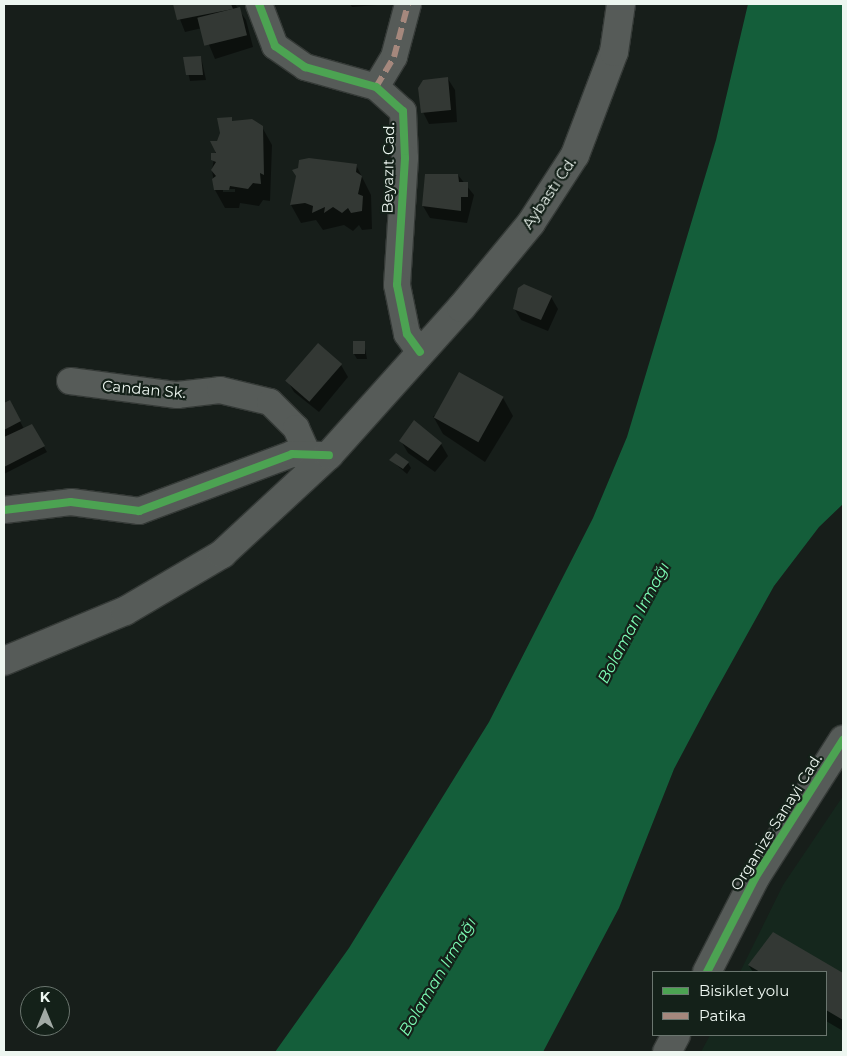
<!DOCTYPE html>
<html>
<head>
<meta charset="utf-8">
<style>
  body { margin:0 }
  #map { position:relative; width:847px; height:1056px; overflow:hidden; background:#171e1a; font-family:Montserrat,sans-serif }
  div>[style] { position:absolute }
  .built>* { inset:0; background:#15271d }
  .water>* { inset:0; background:#145e3a }
  .shadow>* { inset:0; background:#0007 }
  .building>* { inset:0; background:#333834; transform-origin:0 0 }
  .roads { filter:drop-shadow(1px 0 #353a37) drop-shadow(-1px 0 #353a37) drop-shadow(0 1px #353a37) drop-shadow(0 -1px #353a37) }
  .street>* { height:26px; margin:-13px; padding:0 13px; transform-origin:13px; border-radius:13px; background:#565b58 }
  .secondary>* { height:28px; margin:-14px; padding:0 14px; transform-origin:14px; border-radius:14px; background:#565b58 }
  .quiet>* { height:6px; margin-top:-3px; transform-origin:0; background:repeating-linear-gradient(90deg,#a5887d 0 12px,transparent 0 18px) }
  .cycleway>* { height:8px; margin:-4px; padding:0 4px; transform-origin:4px; border-radius:4px; background:#4ca352 }
  span { translate:-50% -50%; white-space:nowrap; text-align:center; line-height:1.15; -webkit-text-stroke:4.5px #142119; paint-order:stroke }
  .street-label { font-size:15px; color:#edf6f0 }
  .water-label { font-size:16px; color:#7cfbb4; font-style:italic }
  .frame { position:absolute; inset:0; border:5px solid #edf6f0; pointer-events:none }
  .legend { position:absolute; left:652px; top:971px; width:175px; height:65px; box-sizing:border-box; background:#142119; border:1px solid #6b766f; margin:0; padding:6px 9px; list-style:none; font-size:15px; color:#edf6f0 }
  .legend li { display:flex; align-items:center; gap:10px; height:25px }
  .legend b { width:25px; border:1px solid #6b766f }
  .north { position:absolute; left:20px; top:986px; width:50px; height:50px; box-sizing:border-box; background:#142119; border:1px solid #6b766f; border-radius:50%; rotate:0deg; font-size:14px; font-weight:700; line-height:20px; text-align:center; color:#edf6f0 }
  .north::after { content:''; display:block; margin:auto; width:18px; height:22px; background:#a2aaa5; clip-path:polygon(50% 0,100% 100%,50% 72%,0 100%) }
</style>
</head>
<body>
<div id="map">
  <div class="built">
    <i style="clip-path:polygon(843px 796px,843px 1052px,701px 1052px,710px 1035px,826px 1035px,826px 972px,740px 972px,783px 885px)"></i>
  </div>
  <div class="water">
    <i style="clip-path:polygon(748px 4px,843px 4px,843px 504px,819px 527px,774px 586px,709px 703px,674px 769px,619px 908px,543px 1052px,275px 1052px,349px 948px,489px 722px,593px 518px,627px 437px,716px 140px)"></i>
  </div>
  <div class="shadow">
    <i style="clip-path:polygon(174px 4px,235px 4px,246px 20px,253px 47px,215px 59px,202px 28px,185px 32px)"></i>
    <i style="clip-path:polygon(350px 4px,389px 4px,352px 7px)"></i>
    <i style="clip-path:polygon(201px 57px,206px 80px,190px 81px,185px 58px)"></i>
    <i style="clip-path:polygon(448px 79px,455px 90px,457px 122px,429px 124px,423px 112px)"></i>
    <i style="clip-path:polygon(evenodd,262px 127px,272px 145px,270px 201px,263px 200px,259px 206px,240px 203px,239px 208px,225px 208px,215px 190px,212px 170px,217px 142px,262px 127px,223px 189px,235px 189px,235px 192px,223px 192px,223px 189px)"></i>
    <i style="clip-path:polygon(356px 165px,371px 195px,372px 229px,362px 230px,359px 225px,353px 231px,344px 225px,323px 230px,316px 220px,301px 223px,291px 205px,297px 176px)"></i>
    <i style="clip-path:polygon(458px 175px,474px 195px,467px 223px,430px 218px,423px 206px)"></i>
    <i style="clip-path:polygon(551px 297px,558px 309px,548px 331px,521px 320px,514px 308px)"></i>
    <i style="clip-path:polygon(364px 343px,367px 359px,357px 359px,354px 354px)"></i>
    <i style="clip-path:polygon(341px 365px,348px 377px,319px 412px,294px 392px,287px 380px)"></i>
    <i style="clip-path:polygon(503px 398px,513px 416px,485px 462px,443px 434px,433px 416px)"></i>
    <i style="clip-path:polygon(10px 402px,24px 429px,32px 426px,47px 452px,4px 474px,4px 404px)"></i>
    <i style="clip-path:polygon(401px 441px,441px 444px,448px 456px,435px 472px,408px 453px)"></i>
    <i style="clip-path:polygon(391px 460px,408px 463px,411px 468px,407px 474px)"></i>
    <i style="clip-path:polygon(773px 933px,843px 975px,843px 1031px,826px 1021px,826px 972px,753px 972px,749px 966px)"></i>
  </div>
  <div class="building">
    <i style="clip-path:polygon(173px 4px,231px 4px,233px 9px,177px 20px)"></i>
    <i style="left:240px;top:7px;width:29px;height:44px;rotate:76deg"></i>
    <i style="clip-path:polygon(201px 56px,203px 75px,186px 75px,183px 57px)"></i>
    <i style="clip-path:polygon(448px 77px,451px 110px,421px 113px,418px 88px,423px 80px)"></i>
    <i style="clip-path:polygon(232px 117px,232px 121px,252px 119px,263px 126px,264px 175px,260px 173px,261px 184px,253px 183px,248px 189px,230px 186px,229px 190px,214px 190px,212px 179px,216px 176px,211px 170px,216px 162px,211px 160px,211px 153px,216px 153px,210px 141px,217px 141px,220px 133px,217px 118px)"></i>
    <i style="clip-path:polygon(309px 158px,357px 164px,356px 172px,362px 176px,358px 194px,363px 196px,362px 211px,351px 213px,348px 208px,342px 213px,333px 207px,324px 213px,325px 207px,312px 213px,313px 206px,305px 203px,290px 205px,296px 176px,292px 170px,298px 168px,299px 160px)"></i>
    <i style="clip-path:polygon(425px 174px,458px 174px,459px 182px,468px 182px,468px 197px,461px 197px,461px 211px,422px 206px)"></i>
    <i style="clip-path:polygon(524px 284px,552px 296px,541px 320px,513px 309px,518px 288px)"></i>
    <i style="left:353px;top:341px;width:12px;height:13px"></i>
    <i style="left:318px;top:343px;width:32px;height:50px;rotate:41deg"></i>
    <i style="left:459px;top:372px;width:51px;height:52px;rotate:29deg"></i>
    <i style="clip-path:polygon(10px 400px,21px 421px,4px 430px,4px 403px)"></i>
    <i style="clip-path:polygon(414px 420px,442px 443px,428px 461px,399px 441px)"></i>
    <i style="clip-path:polygon(32px 424px,45px 446px,4px 467px,4px 437px)"></i>
    <i style="clip-path:polygon(396px 453px,409px 462px,403px 469px,389px 460px)"></i>
    <i style="clip-path:polygon(773px 932px,843px 973px,843px 1020px,826px 1010px,826px 972px,760px 972px,748px 965px)"></i>
  </div>
  <div class="roads">
    <div class="street">
      <i style="left:259px;top:4px;width:45px;rotate:69.1deg"></i>
      <i style="left:275px;top:46px;width:37px;rotate:35deg"></i>
      <i style="left:305px;top:67px;width:74px;rotate:15.7deg"></i>
      <i style="left:376px;top:87px;width:36px;rotate:42deg"></i>
      <i style="left:403px;top:111px;width:47px;rotate:87.6deg"></i>
      <i style="left:405px;top:158px;width:127px;rotate:93.6deg"></i>
      <i style="left:397px;top:285px;width:50px;rotate:78.5deg"></i>
      <i style="left:407px;top:334px;width:22px;rotate:54deg"></i>
      <i style="left:376px;top:87px;width:35px;rotate:-59deg"></i>
      <i style="left:394px;top:57px;width:55px;rotate:-75.2deg"></i>
      <i style="left:70px;top:381px;width:108px;rotate:7.5deg"></i>
      <i style="left:177px;top:395px;width:43px;rotate:-6.6deg"></i>
      <i style="left:220px;top:390px;width:51px;rotate:13.5deg"></i>
      <i style="left:270px;top:402px;width:37px;rotate:45deg"></i>
      <i style="left:296px;top:428px;width:30px;rotate:66deg"></i>
      <i style="left:4px;top:510px;width:67px;rotate:-6.8deg"></i>
      <i style="left:71px;top:502px;width:69px;rotate:7.5deg"></i>
      <i style="left:139px;top:511px;width:163px;rotate:-20.4deg"></i>
      <i style="left:292px;top:454px;width:37px;rotate:2deg"></i>
    </div>
    <div class="secondary">
      <i style="left:4px;top:661px;width:131px;rotate:-22.5deg"></i>
      <i style="left:125px;top:611px;width:113px;rotate:-30.4deg"></i>
      <i style="left:222px;top:554px;width:146px;rotate:-42.8deg"></i>
      <i style="left:329px;top:455px;width:198px;rotate:-48.1deg"></i>
      <i style="left:461px;top:308px;width:110px;rotate:-50.5deg"></i>
      <i style="left:531px;top:223px;width:81px;rotate:-57.1deg"></i>
      <i style="left:575px;top:155px;width:110px;rotate:-69.3deg"></i>
      <i style="left:614px;top:52px;width:49px;rotate:-81.7deg"></i>
      <i style="left:707px;top:972px;width:106px;rotate:-62.9deg"></i>
      <i style="left:755px;top:878px;width:164px;rotate:-57.5deg"></i>
      <i style="left:667px;top:1052px;width:19px;rotate:-62deg"></i>
    </div>
  </div>
  <div class="quiet">
    <i style="left:376px;top:87px;width:35px;rotate:-59deg"></i>
    <i style="left:394px;top:57px;width:55px;rotate:-75.2deg"></i>
  </div>
  <div class="cycleway">
    <i style="left:259px;top:4px;width:45px;rotate:69.1deg"></i>
    <i style="left:275px;top:46px;width:37px;rotate:35deg"></i>
    <i style="left:305px;top:67px;width:74px;rotate:15.7deg"></i>
    <i style="left:376px;top:87px;width:36px;rotate:42deg"></i>
    <i style="left:403px;top:111px;width:47px;rotate:87.6deg"></i>
    <i style="left:405px;top:158px;width:127px;rotate:93.6deg"></i>
    <i style="left:397px;top:285px;width:50px;rotate:78.5deg"></i>
    <i style="left:407px;top:334px;width:22px;rotate:54deg"></i>
    <i style="left:4px;top:510px;width:67px;rotate:-6.8deg"></i>
    <i style="left:71px;top:502px;width:69px;rotate:7.5deg"></i>
    <i style="left:139px;top:511px;width:163px;rotate:-20.4deg"></i>
    <i style="left:292px;top:454px;width:37px;rotate:2deg"></i>
    <i style="left:707px;top:972px;width:106px;rotate:-62.9deg"></i>
    <i style="left:755px;top:878px;width:164px;rotate:-57.5deg"></i>
  </div>
  <div class="street-label">
    <span style="left:388px;top:168px;rotate:-89deg">Beyazıt Cad.</span>
    <span style="left:549px;top:193px;rotate:-56deg">Aybastı Cd.</span>
    <span style="left:144px;top:389px;rotate:5deg">Candan Sk.</span>
    <span style="left:776px;top:822px;rotate:-58deg">Organize Sanayi Cad.</span>
  </div>
  <div class="water-label">
    <span style="left:634px;top:623px;rotate:-62deg">Bolaman Irmağı</span>
    <span style="left:438px;top:977px;rotate:-59deg">Bolaman Irmağı</span>
  </div>
  <div class="frame"></div>
  <ul class="legend">
  <li><b style="height:6px;background:#4ca352"></b>Bisiklet yolu</li>
  <li><b style="height:6px;background:#a5887d"></b>Patika</li>
  </ul>
  <div class="north">K</div>
</div>
</body>
</html>
